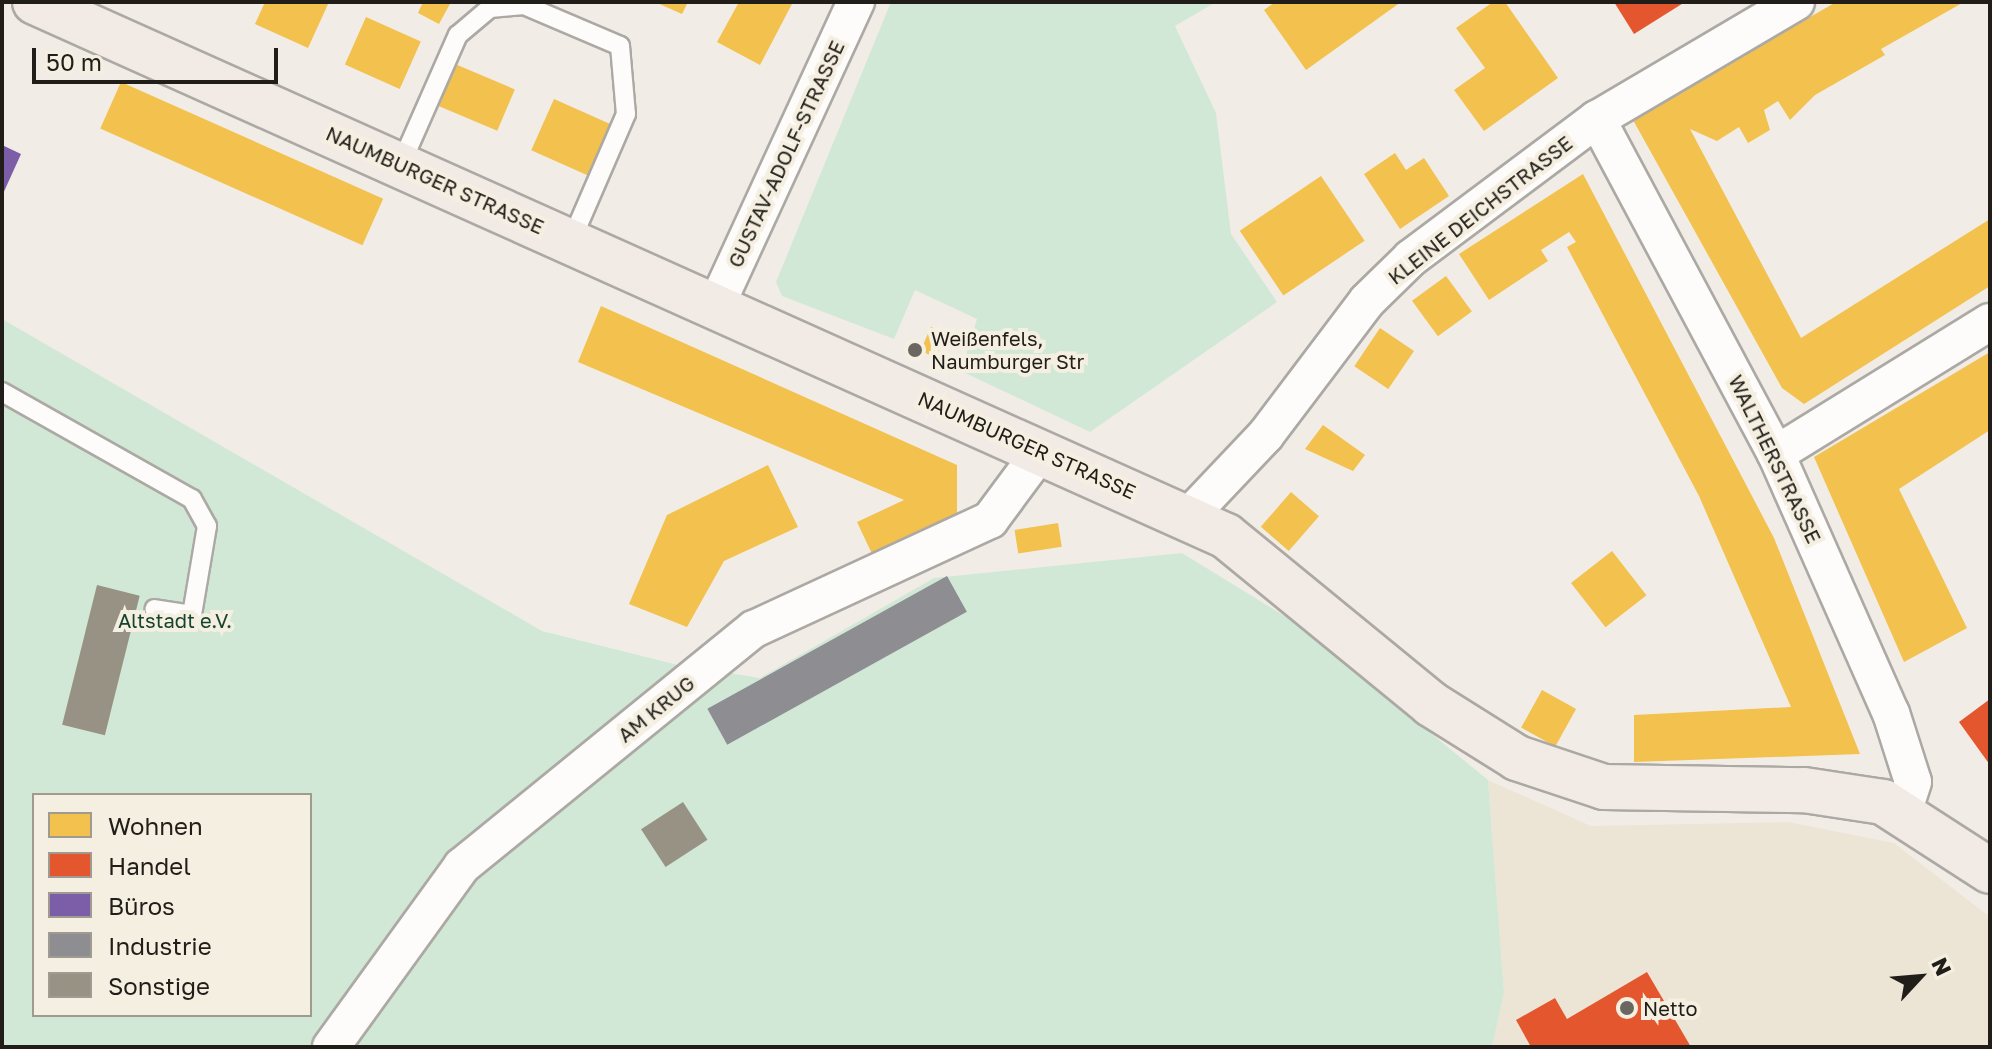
<!DOCTYPE html>
<html>
<head>
<meta charset="utf-8">
<style>
  body { margin:0 }
  #map { position:relative; width:1992px; height:1049px; overflow:hidden; background:#f1ede6; font-family:"Golos Text",sans-serif }
  div>[style] { position:absolute }
  .built>* { inset:0; background:#ece5d6 }
  .green>* { inset:0; background:#d1e8d6 }
  .homes>* { inset:0; background:#f2c14e; transform-origin:0 0 }
  .shops>* { inset:0; background:#e4572e }
  .offices>* { inset:0; background:#7b5ea7 }
  .industry>* { inset:0; background:#8d8d92; transform-origin:0 0 }
  .building>* { inset:0; background:#989284; transform-origin:0 0 }
  .roads { filter:drop-shadow(2px 0 #aca9a4) drop-shadow(-2px 0 #aca9a4) drop-shadow(0 2px #aca9a4) drop-shadow(0 -2px #aca9a4) }
  .lane>* { height:18px; margin:-9px; padding:0 9px; transform-origin:9px; border-radius:9px; background:#fdfcfb }
  .street>* { height:36px; margin:-18px; padding:0 18px; transform-origin:18px; border-radius:18px; background:#fdfcfb }
  .primary>* { height:44px; margin:-22px; padding:0 22px; transform-origin:22px; border-radius:22px; background:#f2ebe5 }
  .dots>* { width:22px; height:22px; translate:-50% -50%; box-sizing:border-box; border:4px solid #f5efe1; border-radius:50% }
  span { translate:-50% -50%; white-space:nowrap; text-align:center; line-height:1.15; -webkit-text-stroke:8px #f5efe1; paint-order:stroke }
  .street-label { font-size:20px; color:#211e19 }
  .poi-label { font-size:20px; color:#211e19 }
  .left { translate:0 -50%; text-align:left }
  .park-label { font-size:20px; color:#16452e }
  .frame { position:absolute; inset:0; border:4px solid #211e19; pointer-events:none }
  .legend { position:absolute; left:32px; top:793px; width:280px; height:224px; box-sizing:border-box; background:#f5efe1; border:2px solid #a09b91; margin:0; padding:10px 14px; list-style:none; font-size:24px; color:#211e19 }
  .legend li { display:flex; align-items:center; gap:16px; height:40px }
  .legend b { width:40px; border:2px solid #a09b91 }
  .north { position:absolute; left:1880px; top:937px; width:80px; height:80px; -webkit-text-stroke:6px #f5efe1; paint-order:stroke; rotate:64deg; font-size:22px; font-weight:700; line-height:32px; text-align:center; color:#211e19 }
  .north::after { content:''; display:block; margin:auto; width:28px; height:36px; background:#211e19; clip-path:polygon(50% 0,100% 100%,50% 72%,0 100%) }
  .scale { position:absolute; left:32px; top:48px; width:246px; height:36px; box-sizing:border-box; border:4px solid #211e19; border-top:0; padding-left:10px; font-size:24px; line-height:28px; white-space:nowrap; color:#211e19; -webkit-text-stroke:6px #f5efe1; paint-order:stroke }
</style>
</head>
<body>
<div id="map">
  <div class="built">
    <i style="clip-path:polygon(1488px 780px,1591px 826px,1788px 822px,1894px 843px,1990px 917px,1990px 1047px,1492px 1047px,1504px 993px)"></i>
  </div>
  <div class="green">
    <i style="clip-path:polygon(891px 2px,1216px 2px,1175px 26px,1216px 113px,1231px 234px,1277px 302px,1090px 432px,961px 371px,977px 319px,915px 290px,894px 339px,782px 296px,776px 282px)"></i>
    <i style="clip-path:polygon(evenodd,2px 319px,542px 631px,678px 665px,760px 678px,934px 578px,1182px 553px,1296px 623px,1488px 780px,1504px 993px,1492px 1047px,2px 1047px,2px 319px,34px 795px,310px 795px,310px 1015px,34px 1015px,34px 795px)"></i>
  </div>
  <div class="homes">
    <i style="clip-path:polygon(265px 2px,329px 2px,308px 48px,255px 24px)"></i>
    <i style="clip-path:polygon(423px 2px,451px 2px,439px 24px,418px 13px)"></i>
    <i style="clip-path:polygon(655px 2px,688px 2px,682px 14px)"></i>
    <i style="clip-path:polygon(739px 2px,793px 2px,760px 65px,717px 42px)"></i>
    <i style="clip-path:polygon(1275px 2px,1401px 2px,1306px 70px,1264px 10px)"></i>
    <i style="clip-path:polygon(1493px 2px,1505px 2px,1558px 78px,1484px 131px,1454px 90px,1485px 68px,1456px 28px)"></i>
    <i style="clip-path:polygon(1836px 2px,1964px 2px,1881px 49px,1885px 55px,1815px 95px,1790px 120px,1778px 101px,1764px 110px,1770px 130px,1748px 143px,1739px 127px,1717px 141px,1690px 129px,1801px 338px,1990px 219px,1990px 286px,1804px 404px,1782px 388px,1633px 120px)"></i>
    <i style="left:366px;top:17px;width:60px;height:52px;rotate:24deg"></i>
    <i style="left:455px;top:64px;width:65px;height:45px;rotate:23deg"></i>
    <i style="left:121px;top:82px;width:287px;height:51px;rotate:24deg"></i>
    <i style="left:554px;top:99px;width:64px;height:56px;rotate:24deg"></i>
    <i style="clip-path:polygon(1395px 153px,1406px 170px,1424px 158px,1449px 196px,1400px 229px,1364px 174px)"></i>
    <i style="clip-path:polygon(1583px 174px,1774px 538px,1860px 754px,1634px 762px,1634px 715px,1791px 707px,1699px 496px,1567px 247px,1576px 242px,1569px 232px,1541px 250px,1548px 261px,1489px 300px,1459px 254px)"></i>
    <i style="left:1321px;top:176px;width:78px;height:98px;rotate:56deg"></i>
    <i style="left:1446px;top:276px;width:44px;height:42px;rotate:54deg"></i>
    <i style="clip-path:polygon(601px 306px,957px 465px,957px 518px,874px 558px,857px 522px,904px 500px,578px 362px)"></i>
    <i style="left:931px;top:327px;width:17px;height:26px;rotate:24deg"></i>
    <i style="left:1380px;top:328px;width:41px;height:46px;rotate:34deg"></i>
    <i style="clip-path:polygon(1990px 352px,1990px 430px,1899px 489px,1967px 628px,1904px 662px,1814px 457px)"></i>
    <i style="clip-path:polygon(1323px 425px,1365px 455px,1353px 471px,1305px 449px)"></i>
    <i style="clip-path:polygon(768px 465px,798px 527px,724px 561px,687px 627px,629px 604px,667px 515px)"></i>
    <i style="left:1291px;top:492px;width:37px;height:46px;rotate:41deg"></i>
    <i style="left:1058px;top:523px;width:24px;height:44px;rotate:81deg"></i>
    <i style="left:1612px;top:551px;width:56px;height:52px;rotate:52deg"></i>
    <i style="left:1542px;top:690px;width:39px;height:43px;rotate:29deg"></i>
  </div>
  <div class="shops">
    <i style="clip-path:polygon(1614px 2px,1685px 2px,1634px 34px)"></i>
    <i style="clip-path:polygon(1990px 699px,1990px 765px,1959px 722px)"></i>
    <i style="clip-path:polygon(1647px 972px,1691px 1047px,1531px 1047px,1516px 1020px,1555px 998px,1567px 1019px)"></i>
  </div>
  <div class="offices">
    <i style="clip-path:polygon(2px 145px,21px 154px,2px 196px)"></i>
  </div>
  <div class="industry">
    <i style="left:947px;top:576px;width:41px;height:274px;rotate:61deg"></i>
  </div>
  <div class="building">
    <i style="left:97px;top:585px;width:44px;height:144px;rotate:14deg"></i>
    <i style="left:683px;top:802px;width:45px;height:50px;rotate:57deg"></i>
  </div>
  <div class="roads">
    <div class="lane">
      <i style="left:401px;top:164px;width:141px;rotate:-66.2deg"></i>
      <i style="left:458px;top:35px;width:42px;rotate:-40.2deg"></i>
      <i style="left:490px;top:8px;width:34px;rotate:-5deg"></i>
      <i style="left:524px;top:5px;width:104px;rotate:23.1deg"></i>
      <i style="left:620px;top:46px;width:68px;rotate:85deg"></i>
      <i style="left:626px;top:114px;width:138px;rotate:113.4deg"></i>
      <i style="left:2px;top:392px;width:218px;rotate:29.4deg"></i>
      <i style="left:192px;top:499px;width:31px;rotate:61deg"></i>
      <i style="left:207px;top:526px;width:90px;rotate:99.6deg"></i>
      <i style="left:192px;top:615px;width:38px;rotate:-171deg"></i>
    </div>
    <div class="street">
      <i style="left:1597px;top:119px;width:380px;rotate:61.9deg"></i>
      <i style="left:1776px;top:454px;width:283px;rotate:66.1deg"></i>
      <i style="left:1891px;top:713px;width:72px;rotate:72.3deg"></i>
      <i style="left:1913px;top:782px;width:32px;rotate:108deg"></i>
      <i style="left:716px;top:306px;width:335px;rotate:-65.3deg"></i>
      <i style="left:1776px;top:454px;width:251px;rotate:-31.7deg"></i>
      <i style="left:1188px;top:517px;width:112px;rotate:-46.5deg"></i>
      <i style="left:1265px;top:436px;width:169px;rotate:-52.9deg"></i>
      <i style="left:1367px;top:301px;width:62px;rotate:-44.3deg"></i>
      <i style="left:1411px;top:258px;width:232px;rotate:-36.8deg"></i>
      <i style="left:1597px;top:119px;width:231px;rotate:-30.5deg"></i>
      <i style="left:331px;top:1047px;width:223px;rotate:-54.1deg"></i>
      <i style="left:462px;top:866px;width:376px;rotate:-39.1deg"></i>
      <i style="left:754px;top:629px;width:260px;rotate:-24.8deg"></i>
      <i style="left:990px;top:520px;width:86px;rotate:-53.5deg"></i>
    </div>
    <div class="primary">
      <i style="left:35px;top:2px;width:1305px;rotate:24.15deg"></i>
      <i style="left:1226px;top:536px;width:265px;rotate:39.3deg"></i>
      <i style="left:1431px;top:704px;width:102px;rotate:32.1deg"></i>
      <i style="left:1517px;top:758px;width:92px;rotate:18.4deg"></i>
      <i style="left:1604px;top:787px;width:200px;rotate:0.9deg"></i>
      <i style="left:1804px;top:790px;width:80px;rotate:8.6deg"></i>
      <i style="left:1883px;top:802px;width:127px;rotate:32.8deg"></i>
    </div>
  </div>
  <div class="dots">
    <i style="left:915px;top:350px;background:#6a6661"></i>
    <i style="left:1627px;top:1008px;background:#6a6661"></i>
  </div>
  <div class="street-label">
    <span style="left:786px;top:154px;rotate:-65deg">GUSTAV-ADOLF-STRASSE</span>
    <span style="left:435px;top:180px;rotate:24deg">NAUMBURGER STRASSE</span>
    <span style="left:1480px;top:210px;rotate:-38deg">KLEINE DEICHSTRASSE</span>
    <span style="left:1027px;top:445px;rotate:24deg">NAUMBURGER STRASSE</span>
    <span style="left:1775px;top:459px;rotate:64deg">WALTHERSTRASSE</span>
    <span style="left:656px;top:709px;rotate:-39deg">AM KRUG</span>
  </div>
  <div class="poi-label">
    <span class="left" style="left:931px;top:350px">Weißenfels,<br>Naumburger Str</span>
    <span class="left" style="left:1643px;top:1008px">Netto</span>
  </div>
  <div class="park-label">
    <span style="left:175px;top:620px">Altstadt e.V.</span>
  </div>
  <div class="frame"></div>
  <ul class="legend">
  <li><b style="height:22px;background:#f2c14e"></b>Wohnen</li>
  <li><b style="height:22px;background:#e4572e"></b>Handel</li>
  <li><b style="height:22px;background:#7b5ea7"></b>Büros</li>
  <li><b style="height:22px;background:#8d8d92"></b>Industrie</li>
  <li><b style="height:22px;background:#989284"></b>Sonstige</li>
  </ul>
  <div class="north">N</div>
  <div class="scale">50 m</div>
</div>
</body>
</html>
